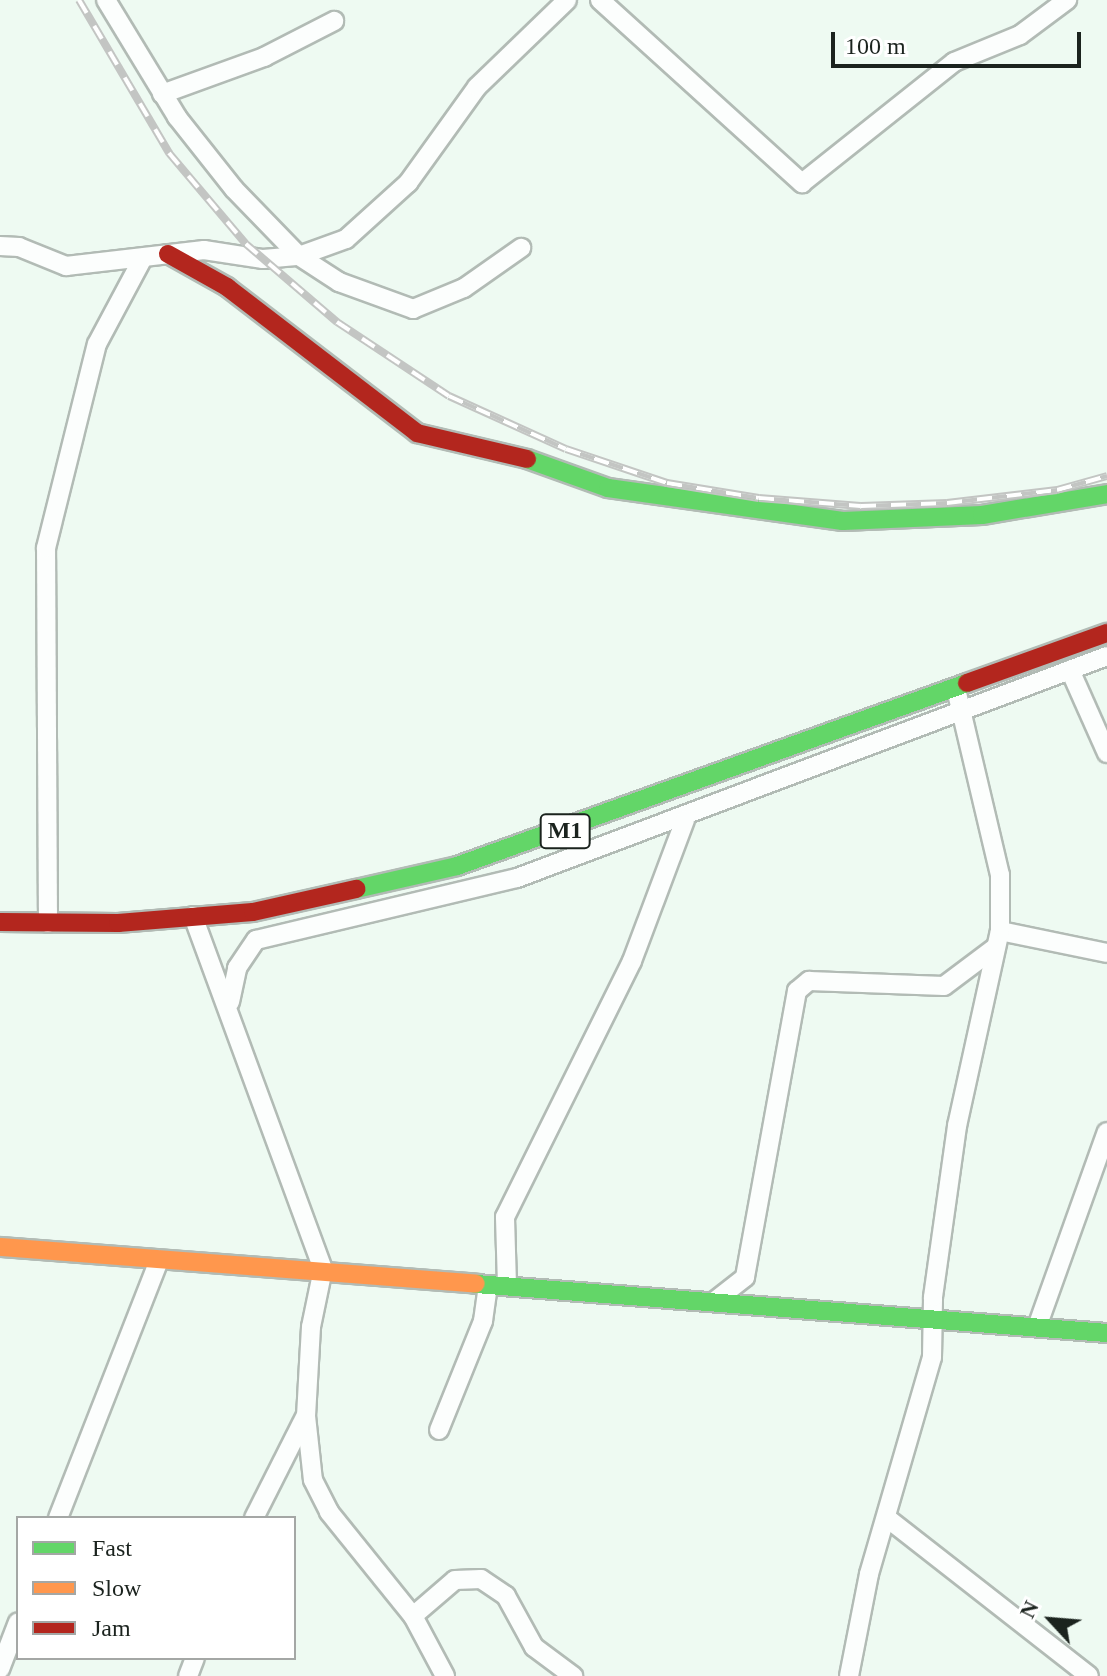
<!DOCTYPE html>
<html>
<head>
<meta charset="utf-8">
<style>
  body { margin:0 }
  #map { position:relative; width:1107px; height:1676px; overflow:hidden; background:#eefaf2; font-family:"Times New Roman",serif }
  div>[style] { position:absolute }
  .roads { filter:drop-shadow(2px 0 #b2bbb5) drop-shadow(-2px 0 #b2bbb5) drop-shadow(0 2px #b2bbb5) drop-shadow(0 -2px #b2bbb5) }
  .street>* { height:18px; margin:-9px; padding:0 9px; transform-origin:9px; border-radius:9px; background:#fcfefd }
  .fast>* { height:18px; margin:-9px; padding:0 9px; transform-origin:9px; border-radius:9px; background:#63d668 }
  .slow>* { height:18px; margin:-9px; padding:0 9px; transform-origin:9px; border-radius:9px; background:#ff974d }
  .jam>* { height:18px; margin:-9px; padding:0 9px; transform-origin:9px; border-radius:9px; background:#b3261e }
  .rail>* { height:8px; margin-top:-4px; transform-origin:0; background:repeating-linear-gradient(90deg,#fff 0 15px,#c3c5c3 0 30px); box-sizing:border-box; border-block:2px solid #c3c5c3 }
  span { translate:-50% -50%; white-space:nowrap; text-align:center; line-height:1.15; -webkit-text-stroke:6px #fff; paint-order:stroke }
  .shield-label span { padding:2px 6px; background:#fff; border:2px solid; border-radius:6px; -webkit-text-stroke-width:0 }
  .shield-label { font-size:24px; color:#1b231e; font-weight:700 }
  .legend { position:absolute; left:16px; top:1516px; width:280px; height:144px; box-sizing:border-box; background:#fff; border:2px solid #a4a7a5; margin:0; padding:10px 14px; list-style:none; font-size:24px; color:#1b231e }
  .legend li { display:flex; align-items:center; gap:16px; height:40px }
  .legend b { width:40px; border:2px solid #a4a7a5 }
  .north { position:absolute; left:1011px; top:1580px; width:80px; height:80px; -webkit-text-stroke:6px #fff; paint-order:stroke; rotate:296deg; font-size:22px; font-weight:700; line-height:32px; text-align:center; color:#1b231e }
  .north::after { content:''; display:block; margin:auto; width:28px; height:36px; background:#1b231e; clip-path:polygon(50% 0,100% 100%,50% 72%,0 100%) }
  .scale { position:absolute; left:831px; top:32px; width:250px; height:36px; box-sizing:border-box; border:4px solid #1b231e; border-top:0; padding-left:10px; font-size:24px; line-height:28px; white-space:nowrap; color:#1b231e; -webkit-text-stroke:6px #fff; paint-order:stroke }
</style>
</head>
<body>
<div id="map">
  <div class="roads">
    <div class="street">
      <i style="left:106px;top:0;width:137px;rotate:58.7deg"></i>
      <i style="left:177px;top:117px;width:92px;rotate:51.6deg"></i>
      <i style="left:234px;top:189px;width:93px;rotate:45.9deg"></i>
      <i style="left:299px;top:256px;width:48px;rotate:33deg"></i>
      <i style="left:339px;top:282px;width:79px;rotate:20deg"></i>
      <i style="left:413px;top:309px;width:55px;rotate:-22.4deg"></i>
      <i style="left:464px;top:288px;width:70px;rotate:-35.1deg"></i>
      <i style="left:600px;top:0;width:273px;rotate:42.2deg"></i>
      <i style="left:802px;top:183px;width:194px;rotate:-38.5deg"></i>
      <i style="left:954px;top:62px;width:71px;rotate:-22.2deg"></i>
      <i style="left:1020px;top:35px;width:59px;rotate:-36.7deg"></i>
      <i style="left:162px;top:94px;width:109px;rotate:-19.9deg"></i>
      <i style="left:264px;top:57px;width:79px;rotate:-27.2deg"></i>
      <i style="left:0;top:246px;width:19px;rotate:3deg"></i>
      <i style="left:19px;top:247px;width:51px;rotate:22deg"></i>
      <i style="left:66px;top:266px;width:139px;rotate:-6.6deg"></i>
      <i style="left:204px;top:250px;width:60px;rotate:8.7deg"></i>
      <i style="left:263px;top:259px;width:36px;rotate:-5deg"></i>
      <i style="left:299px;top:256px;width:50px;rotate:-19.9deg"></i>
      <i style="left:346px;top:239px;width:84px;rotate:-42.1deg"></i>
      <i style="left:408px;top:183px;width:118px;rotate:-54.3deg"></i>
      <i style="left:477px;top:87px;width:125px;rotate:-44deg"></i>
      <i style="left:1070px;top:670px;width:91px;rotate:66deg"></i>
      <i style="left:193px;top:916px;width:376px;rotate:69.8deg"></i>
      <i style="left:323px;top:1269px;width:59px;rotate:101.7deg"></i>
      <i style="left:311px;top:1327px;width:89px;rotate:93.2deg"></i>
      <i style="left:306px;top:1416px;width:64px;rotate:83.8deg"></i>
      <i style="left:313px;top:1480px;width:36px;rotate:63deg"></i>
      <i style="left:329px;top:1512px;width:134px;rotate:51.1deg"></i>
      <i style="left:413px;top:1616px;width:68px;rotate:61.9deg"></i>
      <i style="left:48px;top:923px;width:375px;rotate:-90.3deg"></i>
      <i style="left:46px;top:548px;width:210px;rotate:-76deg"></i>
      <i style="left:97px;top:344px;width:98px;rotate:-61.9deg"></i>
      <i style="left:1000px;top:931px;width:109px;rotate:11.6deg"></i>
      <i style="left:230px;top:1002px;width:35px;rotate:-78deg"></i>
      <i style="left:237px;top:968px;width:34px;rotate:-56deg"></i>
      <i style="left:256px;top:940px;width:268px;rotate:-13.4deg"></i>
      <i style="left:517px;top:878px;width:630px;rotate:-20.62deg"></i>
      <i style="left:507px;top:1285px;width:68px;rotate:-91.7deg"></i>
      <i style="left:505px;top:1217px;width:286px;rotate:-63.6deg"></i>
      <i style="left:632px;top:961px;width:151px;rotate:-69.4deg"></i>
      <i style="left:716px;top:1300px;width:37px;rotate:-38deg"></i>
      <i style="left:745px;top:1277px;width:291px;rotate:-79.7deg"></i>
      <i style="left:797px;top:991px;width:16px;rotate:-40deg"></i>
      <i style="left:809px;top:981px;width:135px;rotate:2.1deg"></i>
      <i style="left:944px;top:986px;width:65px;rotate:-36.9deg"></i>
      <i style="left:1037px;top:1327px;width:207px;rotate:-70.3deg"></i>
      <i style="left:439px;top:1430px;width:118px;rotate:-68deg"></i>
      <i style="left:483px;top:1321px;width:36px;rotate:-82deg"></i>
      <i style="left:58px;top:1518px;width:277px;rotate:-68.6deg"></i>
      <i style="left:254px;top:1518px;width:113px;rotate:-63.2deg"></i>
      <i style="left:887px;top:1518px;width:256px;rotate:38deg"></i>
      <i style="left:413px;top:1616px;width:55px;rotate:-40.6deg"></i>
      <i style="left:455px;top:1580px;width:26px;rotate:-2deg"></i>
      <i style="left:481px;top:1579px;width:30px;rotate:34deg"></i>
      <i style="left:506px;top:1596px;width:58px;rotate:61.2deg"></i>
      <i style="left:534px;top:1647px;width:49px;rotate:36.6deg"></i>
      <i style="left:0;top:1669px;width:50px;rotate:-69deg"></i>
      <i style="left:188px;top:1676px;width:19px;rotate:-69deg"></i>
      <i style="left:849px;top:1676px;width:104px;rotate:-78.9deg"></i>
      <i style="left:869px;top:1574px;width:226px;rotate:-73.8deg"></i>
      <i style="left:932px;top:1357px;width:60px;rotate:-89deg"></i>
      <i style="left:933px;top:1297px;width:173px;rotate:-82deg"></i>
      <i style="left:957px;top:1126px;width:200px;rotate:-77.6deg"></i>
      <i style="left:1000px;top:931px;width:56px;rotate:-90deg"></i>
      <i style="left:1000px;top:875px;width:191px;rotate:-103.3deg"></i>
    </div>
    <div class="fast">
      <i style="left:527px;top:459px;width:86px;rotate:19.7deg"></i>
      <i style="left:608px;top:488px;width:237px;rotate:8deg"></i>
      <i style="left:843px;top:521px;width:139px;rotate:-2.5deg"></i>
      <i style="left:982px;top:515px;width:127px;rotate:-9.5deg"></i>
      <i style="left:356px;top:889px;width:104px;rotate:-12.8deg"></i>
      <i style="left:457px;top:866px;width:542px;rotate:-19.74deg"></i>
      <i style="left:476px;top:1284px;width:633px;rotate:4.44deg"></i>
    </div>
    <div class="slow">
      <i style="left:0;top:1247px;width:477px;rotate:4.4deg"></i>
    </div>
    <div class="jam">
      <i style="left:168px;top:254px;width:68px;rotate:29.2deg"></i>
      <i style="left:227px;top:287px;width:240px;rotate:37.5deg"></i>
      <i style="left:417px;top:433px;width:113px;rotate:13.3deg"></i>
      <i style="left:967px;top:683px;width:149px;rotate:-19.7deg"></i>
      <i style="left:0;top:922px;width:118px;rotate:0.5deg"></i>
      <i style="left:118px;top:923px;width:135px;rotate:-4.7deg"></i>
      <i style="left:253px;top:912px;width:106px;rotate:-12.6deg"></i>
    </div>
  </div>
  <div class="rail">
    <i style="left:79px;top:0;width:178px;rotate:59.5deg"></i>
    <i style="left:169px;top:153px;width:119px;rotate:49.8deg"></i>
    <i style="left:246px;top:244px;width:120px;rotate:40.6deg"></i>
    <i style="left:337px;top:322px;width:134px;rotate:33.5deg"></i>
    <i style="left:449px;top:396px;width:128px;rotate:24.4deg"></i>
    <i style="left:566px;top:449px;width:107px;rotate:18.6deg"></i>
    <i style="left:667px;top:483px;width:93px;rotate:9.3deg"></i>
    <i style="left:759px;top:498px;width:102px;rotate:4.5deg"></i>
    <i style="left:861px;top:506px;width:86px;rotate:-2deg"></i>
    <i style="left:947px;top:503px;width:111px;rotate:-6.7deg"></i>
    <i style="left:1057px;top:490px;width:52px;rotate:-15.6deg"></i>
  </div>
  <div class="shield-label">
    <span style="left:565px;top:831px">M1</span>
  </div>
  <ul class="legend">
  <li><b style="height:10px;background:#63d668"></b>Fast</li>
  <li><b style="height:10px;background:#ff974d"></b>Slow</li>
  <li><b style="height:10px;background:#b3261e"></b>Jam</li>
  </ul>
  <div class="north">N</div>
  <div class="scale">100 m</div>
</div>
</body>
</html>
